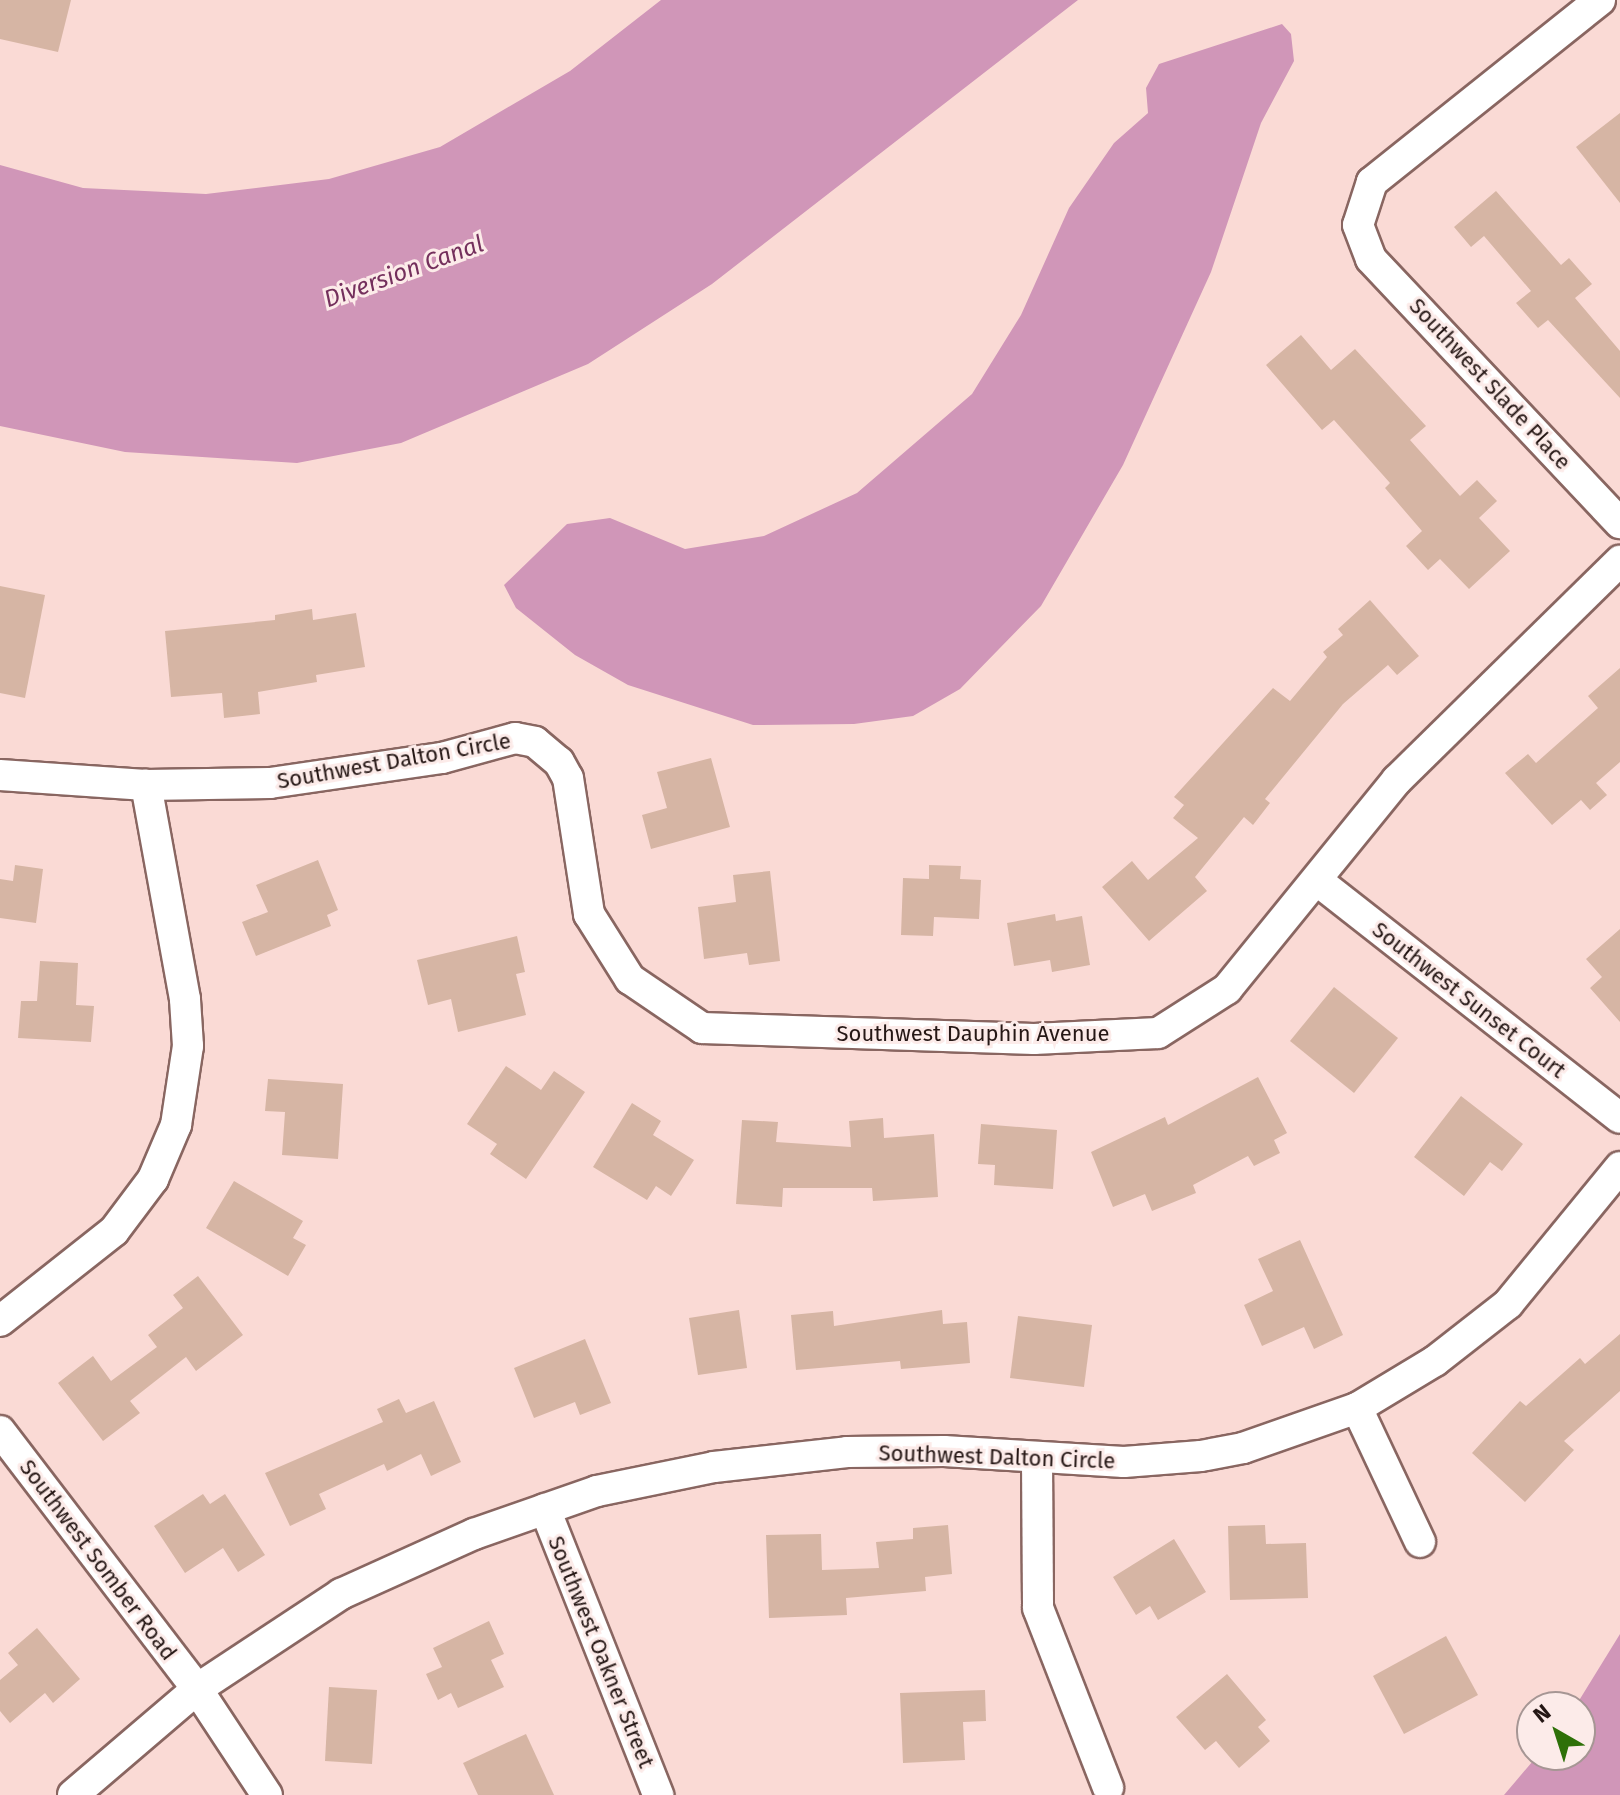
<!DOCTYPE html>
<style>
body{margin:0}
#map{position:relative;width:1620px;height:1795px;overflow:hidden;background:#fadad5;font-family:"Fira Sans",sans-serif}
div>[style]{position:absolute}
.water>*{inset:0;background:#d096b8}
.building>*{inset:0;background:#d6b5a4}
.roads{filter:drop-shadow(2px 0 #896661) drop-shadow(-2px 0 #896661) drop-shadow(0 2px #896661) drop-shadow(0 -2px #896661)}
.minor>*{height:30px;margin:-15px;padding:0 15px;transform-origin:15px;border-radius:15px;background:#fff}
span{translate:-50% -50%;white-space:nowrap;text-align:center;line-height:1.15;-webkit-text-stroke:6px #fcebe9;paint-order:stroke}
.street-label{font-size:22px;color:#251715}
.water-label{font-size:24px;color:#742f5c;font-style:italic}
.north{position:absolute;left:1516px;top:1691px;width:80px;height:80px;box-sizing:border-box;background:#fcebe9;border:2px solid #a69694;border-radius:50%;rotate:321deg;font-size:22px;font-weight:700;line-height:32px;text-align:center;color:#251715}
.north::after{content:'';display:block;margin:auto;width:28px;height:36px;background:#2e7008;clip-path:polygon(50% 0,100% 100%,50% 72%,0 100%)}
</style>
<div id="map">
<div class="water">
<div style="clip-path:polygon(661px 0,1078px 0,712px 284px,588px 364px,401px 443px,297px 463px,125px 452px,0 426px,0 165px,83px 188px,206px 194px,329px 179px,440px 147px,570px 71px)"></div>
<div style="clip-path:polygon(1282px 24px,1291px 34px,1294px 61px,1261px 123px,1211px 272px,1123px 465px,1041px 606px,960px 689px,913px 716px,854px 724px,753px 725px,628px 685px,575px 655px,516px 608px,504px 585px,567px 524px,610px 518px,685px 549px,764px 536px,857px 493px,972px 394px,1021px 315px,1069px 208px,1114px 143px,1148px 113px,1146px 88px,1159px 64px)"></div>
<div style="clip-path:polygon(1620px 1634px,1620px 1795px,1504px 1795px,1538px 1755px,1580px 1755px,1580px 1707px,1575px 1707px)"></div>
</div>
<div class="building">
<div style="clip-path:polygon(0 0,71px 0,58px 52px,0 39px)"></div>
<div style="clip-path:polygon(1620px 113px,1620px 203px,1576px 147px)"></div>
<div style="clip-path:polygon(1496px 191px,1561px 265px,1569px 258px,1592px 284px,1575px 298px,1620px 351px,1620px 398px,1548px 320px,1538px 328px,1516px 303px,1531px 291px,1484px 236px,1471px 247px,1454px 227px)"></div>
<div style="clip-path:polygon(1301px 335px,1331px 370px,1355px 349px,1426px 426px,1410px 440px,1460px 496px,1477px 480px,1497px 501px,1479px 518px,1510px 551px,1469px 589px,1440px 559px,1428px 570px,1406px 546px,1422px 531px,1385px 488px,1390px 483px,1334px 420px,1322px 430px,1266px 365px)"></div>
<div style="clip-path:polygon(0 586px,45px 595px,25px 698px,0 693px)"></div>
<div style="clip-path:polygon(1370px 600px,1419px 656px,1397px 675px,1388px 665px,1343px 704px,1265px 799px,1270px 803px,1253px 825px,1244px 817px,1195px 877px,1207px 891px,1149px 941px,1102px 887px,1132px 861px,1148px 880px,1198px 838px,1173px 818px,1184px 805px,1174px 797px,1273px 688px,1290px 701px,1327px 657px,1323px 652px,1343px 635px,1338px 629px)"></div>
<div style="clip-path:polygon(312px 609px,313px 620px,356px 613px,365px 667px,316px 675px,317px 682px,258px 692px,260px 714px,224px 718px,222px 693px,171px 697px,165px 631px,275px 620px,275px 615px)"></div>
<div style="clip-path:polygon(1620px 668px,1620px 762px,1596px 783px,1607px 795px,1590px 810px,1581px 800px,1552px 825px,1505px 773px,1528px 754px,1536px 763px,1598px 708px,1588px 696px)"></div>
<div style="clip-path:polygon(711px 758px,730px 827px,651px 849px,642px 815px,667px 808px,657px 772px)"></div>
<div style="clip-path:polygon(318px 860px,338px 910px,327px 915px,331px 926px,256px 956px,242px 922px,268px 912px,256px 885px)"></div>
<div style="clip-path:polygon(15px 865px,43px 869px,36px 923px,0 918px,0 879px,13px 881px)"></div>
<div style="clip-path:polygon(929px 865px,961px 866px,960px 879px,981px 880px,979px 919px,934px 917px,933px 936px,901px 935px,903px 878px,929px 879px)"></div>
<div style="clip-path:polygon(770px 871px,780px 961px,749px 965px,747px 953px,704px 959px,698px 907px,736px 902px,733px 875px)"></div>
<div style="clip-path:polygon(1055px 914px,1056px 921px,1082px 916px,1090px 965px,1052px 972px,1050px 960px,1014px 966px,1007px 923px)"></div>
<div style="clip-path:polygon(1620px 929px,1620px 1022px,1590px 988px,1602px 977px,1586px 959px)"></div>
<div style="clip-path:polygon(517px 936px,525px 972px,516px 974px,526px 1015px,458px 1032px,451px 999px,428px 1005px,417px 960px)"></div>
<div style="clip-path:polygon(40px 961px,78px 963px,76px 1005px,94px 1006px,91px 1042px,18px 1038px,21px 1001px,37px 1001px)"></div>
<div style="clip-path:polygon(1334px 987px,1398px 1038px,1354px 1093px,1290px 1041px)"></div>
<div style="clip-path:polygon(506px 1066px,541px 1090px,554px 1071px,585px 1092px,526px 1179px,490px 1154px,497px 1144px,467px 1124px)"></div>
<div style="clip-path:polygon(1258px 1077px,1287px 1133px,1274px 1140px,1280px 1153px,1254px 1166px,1248px 1156px,1193px 1185px,1196px 1193px,1152px 1211px,1145px 1194px,1113px 1207px,1091px 1152px,1165px 1117px,1168px 1125px)"></div>
<div style="clip-path:polygon(268px 1079px,343px 1084px,338px 1159px,282px 1155px,285px 1112px,265px 1111px)"></div>
<div style="clip-path:polygon(1461px 1096px,1523px 1144px,1502px 1171px,1490px 1162px,1464px 1196px,1414px 1157px)"></div>
<div style="clip-path:polygon(632px 1103px,661px 1121px,653px 1135px,694px 1160px,671px 1196px,656px 1186px,647px 1200px,593px 1167px)"></div>
<div style="clip-path:polygon(883px 1118px,884px 1138px,934px 1134px,938px 1197px,873px 1201px,872px 1188px,783px 1188px,782px 1207px,736px 1204px,742px 1120px,778px 1122px,776px 1142px,851px 1147px,849px 1121px)"></div>
<div style="clip-path:polygon(981px 1124px,1057px 1130px,1053px 1189px,994px 1185px,995px 1165px,978px 1164px)"></div>
<div style="clip-path:polygon(234px 1181px,303px 1221px,293px 1238px,306px 1245px,288px 1276px,206px 1228px)"></div>
<div style="clip-path:polygon(1300px 1240px,1343px 1335px,1314px 1349px,1304px 1327px,1262px 1346px,1244px 1305px,1273px 1291px,1258px 1259px)"></div>
<div style="clip-path:polygon(198px 1276px,243px 1335px,196px 1371px,186px 1357px,130px 1401px,140px 1413px,103px 1441px,58px 1383px,93px 1356px,111px 1381px,157px 1347px,148px 1335px,183px 1308px,173px 1295px)"></div>
<div style="clip-path:polygon(739px 1310px,747px 1368px,698px 1375px,689px 1318px)"></div>
<div style="clip-path:polygon(942px 1310px,943px 1324px,967px 1322px,970px 1363px,901px 1369px,900px 1361px,796px 1370px,791px 1315px,833px 1311px,834px 1326px)"></div>
<div style="clip-path:polygon(1018px 1316px,1092px 1325px,1084px 1387px,1010px 1378px)"></div>
<div style="clip-path:polygon(1620px 1334px,1620px 1391px,1564px 1441px,1574px 1450px,1525px 1502px,1472px 1453px,1520px 1401px,1526px 1406px,1580px 1358px,1585px 1364px)"></div>
<div style="clip-path:polygon(585px 1339px,611px 1403px,580px 1415px,575px 1402px,534px 1418px,514px 1368px)"></div>
<div style="clip-path:polygon(399px 1399px,406px 1413px,434px 1401px,461px 1462px,431px 1476px,421px 1454px,387px 1471px,384px 1464px,319px 1494px,326px 1509px,290px 1526px,265px 1473px,383px 1422px,377px 1409px)"></div>
<div style="clip-path:polygon(203px 1494px,210px 1504px,225px 1494px,265px 1555px,238px 1572px,223px 1548px,185px 1573px,154px 1526px)"></div>
<div style="clip-path:polygon(948px 1525px,952px 1574px,925px 1577px,926px 1591px,846px 1598px,847px 1615px,769px 1618px,766px 1535px,821px 1534px,822px 1570px,879px 1568px,876px 1542px,913px 1539px,913px 1528px)"></div>
<div style="clip-path:polygon(1265px 1525px,1266px 1544px,1306px 1543px,1308px 1598px,1230px 1600px,1228px 1526px)"></div>
<div style="clip-path:polygon(1174px 1539px,1206px 1592px,1158px 1620px,1150px 1606px,1136px 1615px,1113px 1577px)"></div>
<div style="clip-path:polygon(489px 1621px,504px 1654px,491px 1660px,504px 1687px,458px 1708px,451px 1693px,438px 1700px,426px 1674px,442px 1667px,433px 1648px)"></div>
<div style="clip-path:polygon(37px 1628px,80px 1679px,53px 1703px,45px 1693px,10px 1723px,0 1711px,0 1680px,18px 1665px,8px 1653px)"></div>
<div style="clip-path:polygon(1446px 1636px,1478px 1695px,1404px 1734px,1373px 1676px)"></div>
<div style="clip-path:polygon(1227px 1674px,1266px 1720px,1258px 1727px,1270px 1741px,1239px 1768px,1216px 1741px,1205px 1750px,1176px 1717px)"></div>
<div style="clip-path:polygon(329px 1687px,377px 1690px,372px 1764px,325px 1761px)"></div>
<div style="clip-path:polygon(985px 1690px,986px 1721px,963px 1722px,965px 1760px,903px 1763px,900px 1693px)"></div>
<div style="clip-path:polygon(526px 1734px,554px 1795px,478px 1795px,463px 1763px)"></div>
</div>
<div class="roads">
<div class="minor">
<div style="left:1600px;top:0;width:292px;rotate:141.4deg"></div>
<div style="left:1372px;top:182px;width:45px;rotate:108deg"></div>
<div style="left:1358px;top:225px;width:36px;rotate:69deg"></div>
<div style="left:1371px;top:259px;width:363px;rotate:46.7deg"></div>
<div style="left:0;top:775px;width:146px;rotate:3.9deg"></div>
<div style="left:146px;top:785px;width:124px;rotate:-0.9deg"></div>
<div style="left:270px;top:783px;width:174px;rotate:-8.3deg"></div>
<div style="left:442px;top:758px;width:76px;rotate:-15.3deg"></div>
<div style="left:515px;top:738px;width:20px;rotate:11deg"></div>
<div style="left:535px;top:742px;width:31px;rotate:40deg"></div>
<div style="left:559px;top:762px;width:18px;rotate:61deg"></div>
<div style="left:568px;top:778px;width:138px;rotate:81.2deg"></div>
<div style="left:589px;top:914px;width:77px;rotate:57.8deg"></div>
<div style="left:630px;top:979px;width:87px;rotate:34.2deg"></div>
<div style="left:702px;top:1028px;width:332px;rotate:1.9deg"></div>
<div style="left:1034px;top:1039px;width:124px;rotate:-2.8deg"></div>
<div style="left:1158px;top:1033px;width:82px;rotate:-32.5deg"></div>
<div style="left:1227px;top:989px;width:269px;rotate:-50.9deg"></div>
<div style="left:1397px;top:780px;width:313px;rotate:-44.5deg"></div>
<div style="left:1319px;top:882px;width:382px;rotate:38.1deg"></div>
<div style="left:0;top:1321px;width:145px;rotate:-38.3deg"></div>
<div style="left:114px;top:1231px;width:65px;rotate:-53.1deg"></div>
<div style="left:153px;top:1179px;width:59px;rotate:-66.9deg"></div>
<div style="left:176px;top:1125px;width:80px;rotate:-81.4deg"></div>
<div style="left:188px;top:1046px;width:47px;rotate:-93.7deg"></div>
<div style="left:185px;top:999px;width:218px;rotate:-100.3deg"></div>
<div style="left:1357px;top:1408px;width:148px;rotate:64.8deg"></div>
<div style="left:0;top:1431px;width:325px;rotate:52.6deg"></div>
<div style="left:197px;top:1689px;width:127px;rotate:56.6deg"></div>
<div style="left:1037px;top:1460px;width:148px;rotate:89.6deg"></div>
<div style="left:1038px;top:1608px;width:193px;rotate:68.7deg"></div>
<div style="left:545px;top:1509px;width:308px;rotate:68.4deg"></div>
<div style="left:73px;top:1795px;width:163px;rotate:-40.5deg"></div>
<div style="left:197px;top:1689px;width:173px;rotate:-33.4deg"></div>
<div style="left:341px;top:1594px;width:146px;rotate:-24.3deg"></div>
<div style="left:474px;top:1534px;width:130px;rotate:-19.3deg"></div>
<div style="left:597px;top:1491px;width:119px;rotate:-11.6deg"></div>
<div style="left:714px;top:1467px;width:134px;rotate:-6.4deg"></div>
<div style="left:847px;top:1452px;width:97px;rotate:-0.6deg"></div>
<div style="left:944px;top:1451px;width:180px;rotate:3.5deg"></div>
<div style="left:1124px;top:1462px;width:77px;rotate:-4.5deg"></div>
<div style="left:1201px;top:1456px;width:43px;rotate:-10.8deg"></div>
<div style="left:1243px;top:1448px;width:121px;rotate:-19.3deg"></div>
<div style="left:1357px;top:1408px;width:91px;rotate:-31.1deg"></div>
<div style="left:1435px;top:1361px;width:93px;rotate:-38deg"></div>
<div style="left:1508px;top:1304px;width:177px;rotate:-50.7deg"></div>
</div>
</div>
<div class="street-label">
<span style="left:1490px;top:384px;rotate:47deg">Southwest Slade Place</span>
<span style="left:394px;top:761px;rotate:-10deg">Southwest Dalton Circle</span>
<span style="left:1469px;top:1000px;rotate:38deg">Southwest Sunset Court</span>
<span style="left:973px;top:1034px">Southwest Dauphin Avenue</span>
<span style="left:997px;top:1457px;rotate:2deg">Southwest Dalton Circle</span>
<span style="left:98px;top:1560px;rotate:53deg">Southwest Somber Road</span>
<span style="left:601px;top:1652px;rotate:68deg">Southwest Oakner Street</span>
</div>
<div class="water-label">
<span style="left:404px;top:272px;rotate:-20deg">Diversion Canal</span>
</div>
<div class="north">N</div>
</div>
